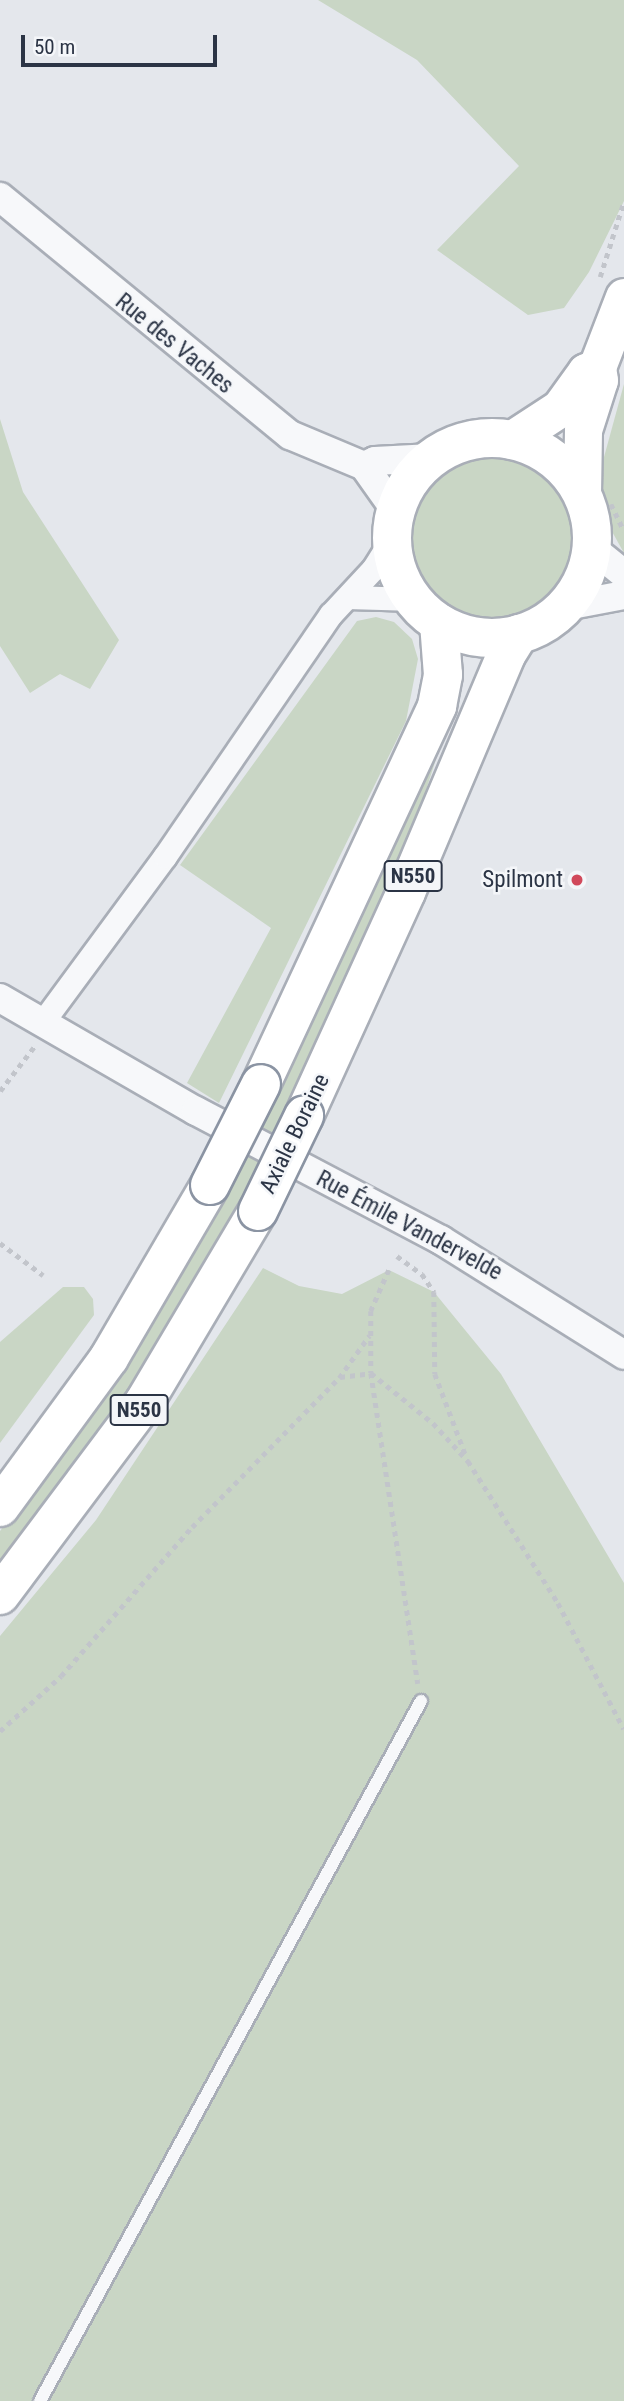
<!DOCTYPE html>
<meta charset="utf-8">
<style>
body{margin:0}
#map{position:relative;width:624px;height:2401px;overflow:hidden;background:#e4e7ec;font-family:"Roboto Condensed",sans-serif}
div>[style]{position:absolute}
.green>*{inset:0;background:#c9d6c5}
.round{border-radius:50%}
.path>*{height:4.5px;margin-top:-2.25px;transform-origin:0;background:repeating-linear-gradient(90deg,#c2c5cb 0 5px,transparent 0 10px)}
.roads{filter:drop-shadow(2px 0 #a9aeb7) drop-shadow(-2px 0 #a9aeb7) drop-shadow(0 2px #a9aeb7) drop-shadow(0 -2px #a9aeb7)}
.service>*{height:12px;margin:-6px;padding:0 6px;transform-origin:6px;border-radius:6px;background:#f7f8fa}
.minor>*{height:23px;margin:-11.5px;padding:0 11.5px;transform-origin:11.5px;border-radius:11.5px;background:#f7f8fa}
.tertiary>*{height:28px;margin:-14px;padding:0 14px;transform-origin:14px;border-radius:14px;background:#f7f8fa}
.primary>*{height:37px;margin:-18.5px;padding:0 18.5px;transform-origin:18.5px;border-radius:18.5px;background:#fff}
.trunk>*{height:38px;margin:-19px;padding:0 19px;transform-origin:19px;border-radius:19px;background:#fff}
.trunk>.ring{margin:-19px;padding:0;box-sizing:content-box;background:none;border:38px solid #fff;border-radius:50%}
.bridges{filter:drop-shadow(2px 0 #8b94a3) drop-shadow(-2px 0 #8b94a3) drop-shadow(0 2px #8b94a3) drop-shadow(0 -2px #8b94a3)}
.trunk-bridge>*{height:38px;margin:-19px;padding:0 19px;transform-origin:19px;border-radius:19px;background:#fff}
.dots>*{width:19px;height:19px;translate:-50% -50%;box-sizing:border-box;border:4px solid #f4f6f9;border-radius:50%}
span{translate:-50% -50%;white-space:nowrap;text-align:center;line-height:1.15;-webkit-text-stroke:5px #f4f6f9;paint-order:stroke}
.shield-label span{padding:2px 5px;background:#f4f6f9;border:2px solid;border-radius:5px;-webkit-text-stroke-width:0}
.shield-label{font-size:21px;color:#2b3445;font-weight:700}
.street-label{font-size:23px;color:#2b3445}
.poi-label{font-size:23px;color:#2b3445}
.right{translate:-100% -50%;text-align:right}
.scale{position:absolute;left:21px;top:35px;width:196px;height:32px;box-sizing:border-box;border:4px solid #2b3445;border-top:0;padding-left:9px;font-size:21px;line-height:24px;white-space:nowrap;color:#2b3445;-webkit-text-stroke:5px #f4f6f9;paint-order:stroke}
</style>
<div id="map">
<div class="green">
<div style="clip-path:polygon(318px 0,624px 0,624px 201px,589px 272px,564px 308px,528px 315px,437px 250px,519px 166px,417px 60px)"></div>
<div style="clip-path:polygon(624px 384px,624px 553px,610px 528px,598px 479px)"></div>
<div style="clip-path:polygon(0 419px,23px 492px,119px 640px,90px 689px,60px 674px,30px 693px,0 646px)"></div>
<div class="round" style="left:409px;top:455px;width:166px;height:166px"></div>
<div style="clip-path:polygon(376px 617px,394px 622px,412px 639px,418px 659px,406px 721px,219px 1103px,187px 1083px,271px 928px,180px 865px,357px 621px)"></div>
<div style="clip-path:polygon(445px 731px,419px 812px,258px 1179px,153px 1364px,0 1572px,0 1531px,64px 1449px)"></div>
<div style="clip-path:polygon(263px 1268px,299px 1286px,342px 1294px,389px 1270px,434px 1292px,501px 1374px,624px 1583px,624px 2401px,0 2401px,0 1636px,96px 1520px)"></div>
<div style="clip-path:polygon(63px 1287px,84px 1287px,93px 1299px,94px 1315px,0 1443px,0 1342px)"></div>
</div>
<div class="path">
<div style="left:600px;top:277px;width:80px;rotate:-72.5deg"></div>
<div style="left:611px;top:504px;width:30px;rotate:64deg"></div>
<div style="left:0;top:1091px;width:56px;rotate:-52.3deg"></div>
<div style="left:0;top:1243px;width:54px;rotate:36.7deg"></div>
<div style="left:397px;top:1256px;width:31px;rotate:36deg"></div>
<div style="left:422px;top:1274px;width:22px;rotate:56deg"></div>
<div style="left:434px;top:1292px;width:82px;rotate:89.3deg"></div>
<div style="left:435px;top:1374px;width:88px;rotate:69.3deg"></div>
<div style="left:389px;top:1270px;width:45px;rotate:113.7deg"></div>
<div style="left:371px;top:1311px;width:62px;rotate:90deg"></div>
<div style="left:371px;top:1373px;width:80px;rotate:38.9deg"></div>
<div style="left:433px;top:1423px;width:52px;rotate:47.4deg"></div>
<div style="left:468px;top:1461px;width:168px;rotate:57.6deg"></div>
<div style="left:558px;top:1603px;width:142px;rotate:62.4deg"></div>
<div style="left:340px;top:1377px;width:31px;rotate:-7deg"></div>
<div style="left:371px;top:1373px;width:314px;rotate:81.4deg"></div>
<div style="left:0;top:1731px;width:82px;rotate:-42deg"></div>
<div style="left:61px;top:1676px;width:198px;rotate:-48.7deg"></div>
<div style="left:192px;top:1527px;width:209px;rotate:-45.4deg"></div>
<div style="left:339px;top:1378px;width:52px;rotate:-54.5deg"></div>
</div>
<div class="roads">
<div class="service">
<div style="left:40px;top:2401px;width:797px;rotate:-61.44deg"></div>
</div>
<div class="minor">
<div style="left:350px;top:597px;width:62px;rotate:1.8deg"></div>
<div style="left:44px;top:1020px;width:204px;rotate:-53.6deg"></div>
<div style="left:165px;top:856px;width:293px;rotate:-55.6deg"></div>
<div style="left:331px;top:614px;width:62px;rotate:-47deg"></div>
<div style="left:373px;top:569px;width:36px;rotate:-58deg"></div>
</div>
<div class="tertiary">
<div style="left:0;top:197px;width:375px;rotate:39.4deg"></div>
<div style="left:290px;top:435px;width:80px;rotate:22.7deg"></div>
<div style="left:364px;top:466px;width:12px;rotate:-24deg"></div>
<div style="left:375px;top:461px;width:57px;rotate:-3deg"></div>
<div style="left:364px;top:466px;width:55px;rotate:54.6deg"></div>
<div style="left:592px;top:548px;width:41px;rotate:39.1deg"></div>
<div style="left:566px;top:606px;width:59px;rotate:-10.7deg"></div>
<div style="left:0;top:998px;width:226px;rotate:30deg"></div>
<div style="left:196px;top:1111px;width:277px;rotate:27.8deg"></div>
<div style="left:441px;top:1240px;width:216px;rotate:32.1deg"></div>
</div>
<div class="primary">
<div style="left:511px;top:440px;width:59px;rotate:-33.1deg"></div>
<div style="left:560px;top:408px;width:44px;rotate:-54.2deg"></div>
<div style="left:586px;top:372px;width:11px;rotate:-22deg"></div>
<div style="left:582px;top:494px;width:64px;rotate:-89.1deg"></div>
<div style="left:583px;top:430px;width:52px;rotate:-72.3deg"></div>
<div style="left:599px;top:380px;width:13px;rotate:-99deg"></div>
<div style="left:597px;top:367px;width:75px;rotate:-68.9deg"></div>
</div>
<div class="trunk">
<div class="ring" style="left:392px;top:438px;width:162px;height:162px"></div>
<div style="left:261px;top:1084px;width:417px;rotate:-65deg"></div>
<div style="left:437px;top:706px;width:32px;rotate:-79deg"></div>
<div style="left:443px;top:675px;width:52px;rotate:-94.4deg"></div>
<div style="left:304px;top:1116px;width:246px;rotate:-65.5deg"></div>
<div style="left:406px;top:892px;width:257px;rotate:-67.1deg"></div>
<div style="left:506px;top:655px;width:25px;rotate:-58deg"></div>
<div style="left:0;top:1507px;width:185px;rotate:-53.8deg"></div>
<div style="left:109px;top:1358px;width:200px;rotate:-59.7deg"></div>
<div style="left:0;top:1595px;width:242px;rotate:-53.2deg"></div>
<div style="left:145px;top:1401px;width:221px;rotate:-59.3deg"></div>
</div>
</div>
<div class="bridges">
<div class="trunk-bridge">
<div style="left:210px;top:1185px;width:113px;rotate:-63.2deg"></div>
<div style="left:258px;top:1211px;width:106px;rotate:-64.2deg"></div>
</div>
</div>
<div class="dots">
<div style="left:577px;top:880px;background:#d1495b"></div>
</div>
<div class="shield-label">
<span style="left:413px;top:876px">N550</span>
<span style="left:139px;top:1410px">N550</span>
</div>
<div class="street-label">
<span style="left:174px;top:344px;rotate:39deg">Rue des Vaches</span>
<span style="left:295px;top:1134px;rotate:-64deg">Axiale Boraine</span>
<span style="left:409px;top:1226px;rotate:28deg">Rue Émile Vandervelde</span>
</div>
<div class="poi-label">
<span class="right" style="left:563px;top:880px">Spilmont</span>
</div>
<div class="scale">50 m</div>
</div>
